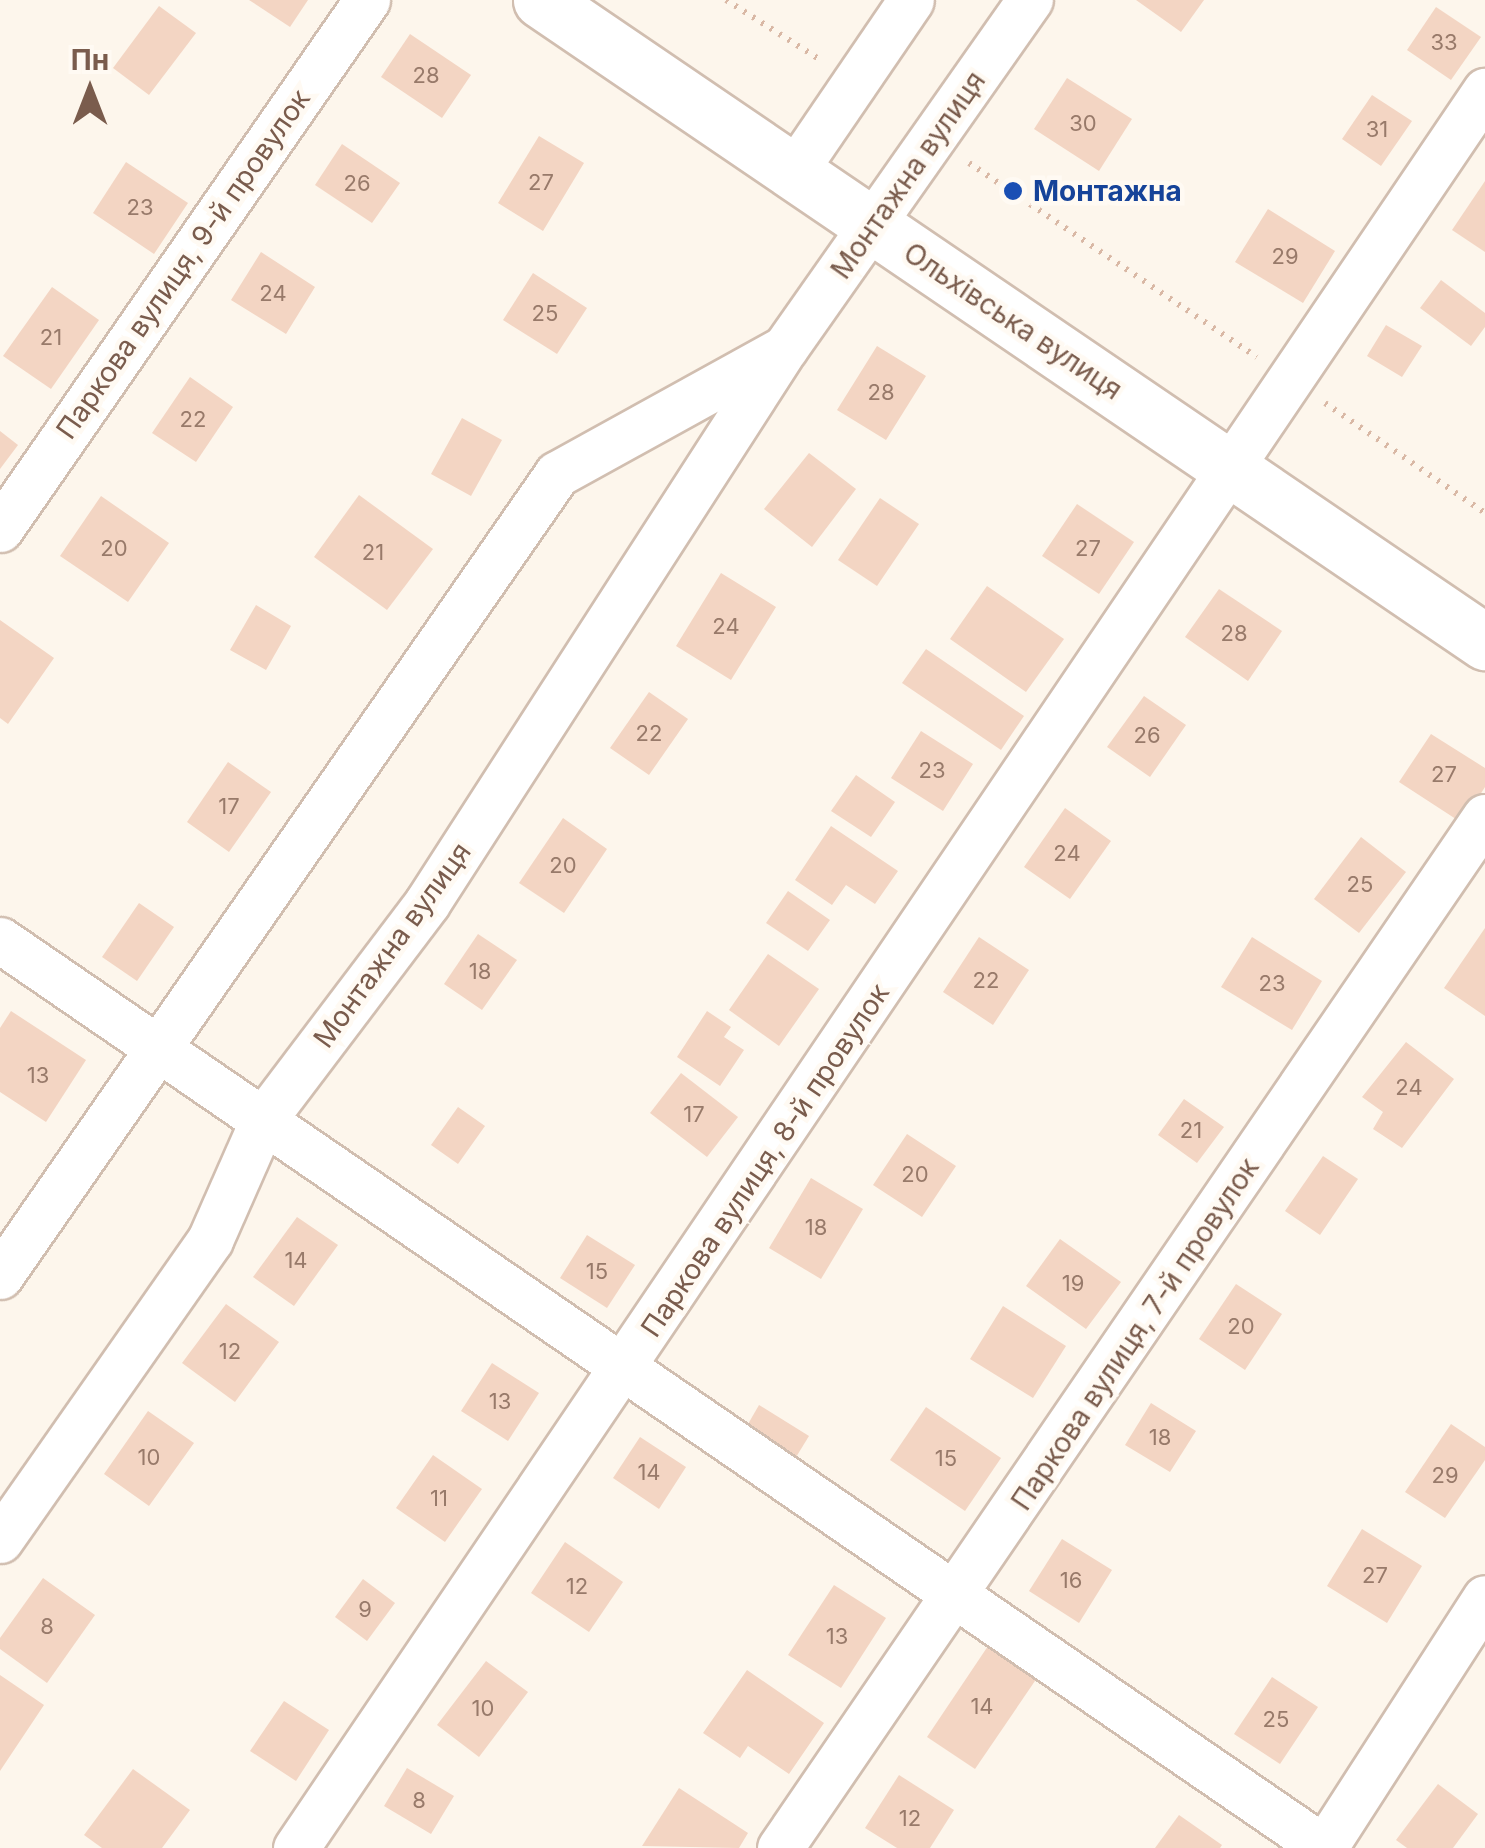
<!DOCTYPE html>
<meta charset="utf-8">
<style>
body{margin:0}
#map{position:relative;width:1485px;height:1848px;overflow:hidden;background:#fdf6ec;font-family:Inter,sans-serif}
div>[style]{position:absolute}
.building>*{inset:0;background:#f3d5c3}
.path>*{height:6px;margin-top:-3px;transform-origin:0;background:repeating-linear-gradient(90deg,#d9b8a5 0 2.5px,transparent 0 10.5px)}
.roads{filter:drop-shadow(2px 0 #d1beb0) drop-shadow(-2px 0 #d1beb0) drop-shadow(0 2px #d1beb0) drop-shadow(0 -2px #d1beb0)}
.street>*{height:45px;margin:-22.5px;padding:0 22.5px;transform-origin:22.5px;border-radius:22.5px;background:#fff}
.secondary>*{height:55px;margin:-27.5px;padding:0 27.5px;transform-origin:27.5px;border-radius:27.5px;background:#fff}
.dots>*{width:28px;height:28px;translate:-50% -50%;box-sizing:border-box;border:5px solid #fffaf3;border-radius:50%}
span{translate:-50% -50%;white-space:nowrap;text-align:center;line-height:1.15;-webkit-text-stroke:9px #fffaf3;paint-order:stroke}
.number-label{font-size:22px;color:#987a6a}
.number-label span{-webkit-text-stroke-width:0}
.street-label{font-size:28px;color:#7a5c4d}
.transit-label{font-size:28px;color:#164399;font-weight:700}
.left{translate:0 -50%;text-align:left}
.north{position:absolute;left:40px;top:40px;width:100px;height:100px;-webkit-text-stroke:8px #fffaf3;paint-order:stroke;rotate:0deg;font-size:28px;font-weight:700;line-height:40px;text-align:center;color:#7a5c4d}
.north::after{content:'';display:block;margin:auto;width:35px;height:45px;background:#7a5c4d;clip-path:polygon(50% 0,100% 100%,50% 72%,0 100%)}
</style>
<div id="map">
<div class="building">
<div style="clip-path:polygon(249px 0,308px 0,290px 27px)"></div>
<div style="clip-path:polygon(1136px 0,1204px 0,1181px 32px)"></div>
<div style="clip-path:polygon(159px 6px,196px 33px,149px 95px,113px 68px)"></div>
<div style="clip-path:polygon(1436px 7px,1481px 37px,1451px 80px,1407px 50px)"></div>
<div style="clip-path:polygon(410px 34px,471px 75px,442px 118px,381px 77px)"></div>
<div style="clip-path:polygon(1067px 78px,1132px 119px,1099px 171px,1034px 129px)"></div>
<div style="clip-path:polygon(1372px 95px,1412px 121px,1381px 166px,1342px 139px)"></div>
<div style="clip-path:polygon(539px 136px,584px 163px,543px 231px,498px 203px)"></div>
<div style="clip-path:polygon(342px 144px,400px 183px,372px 223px,315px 185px)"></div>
<div style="clip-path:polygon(126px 162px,188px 203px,154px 254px,93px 213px)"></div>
<div style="clip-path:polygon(1485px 181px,1485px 252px,1452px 230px)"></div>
<div style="clip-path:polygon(1268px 209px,1335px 251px,1303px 303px,1235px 262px)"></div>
<div style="clip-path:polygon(261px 252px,315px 287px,286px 334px,231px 300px)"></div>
<div style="clip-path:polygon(533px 273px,587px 308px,557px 354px,503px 320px)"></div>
<div style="clip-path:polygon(1441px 280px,1485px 313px,1485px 327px,1471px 346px,1420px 308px)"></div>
<div style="clip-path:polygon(52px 287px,99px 320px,51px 389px,3px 356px)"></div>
<div style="clip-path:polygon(1386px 325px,1422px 346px,1402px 377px,1367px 356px)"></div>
<div style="clip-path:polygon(877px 346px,926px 376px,886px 440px,837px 410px)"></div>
<div style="clip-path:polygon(190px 377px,233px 407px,196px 462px,152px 433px)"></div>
<div style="clip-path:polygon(462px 418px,502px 440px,471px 496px,431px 474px)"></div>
<div style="clip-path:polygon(0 431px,18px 445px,0 469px)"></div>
<div style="clip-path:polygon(809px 453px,856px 489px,812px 547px,764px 509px)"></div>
<div style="clip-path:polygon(359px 495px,433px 549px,387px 610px,314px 557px)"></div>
<div style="clip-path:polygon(101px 496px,169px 543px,128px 602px,60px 556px)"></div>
<div style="clip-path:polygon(880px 498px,919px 524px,877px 586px,838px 560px)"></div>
<div style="clip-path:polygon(1077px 504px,1134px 542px,1099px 594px,1042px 556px)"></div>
<div style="clip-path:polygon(721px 573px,776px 607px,731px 680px,676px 646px)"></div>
<div style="clip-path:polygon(987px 586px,1064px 639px,1026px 692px,950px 639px)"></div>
<div style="clip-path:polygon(1219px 589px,1282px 631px,1248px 681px,1185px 637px)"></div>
<div style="clip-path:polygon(256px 605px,291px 626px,266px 670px,230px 650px)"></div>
<div style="clip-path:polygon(0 620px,54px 658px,8px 724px,0 718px)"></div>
<div style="clip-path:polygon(926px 649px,1024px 716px,1001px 750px,902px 683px)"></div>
<div style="clip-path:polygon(649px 692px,688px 719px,649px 775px,610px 748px)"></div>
<div style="clip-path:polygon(1144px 696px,1186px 725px,1150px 777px,1107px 747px)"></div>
<div style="clip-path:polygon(921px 731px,973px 764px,943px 811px,891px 778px)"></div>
<div style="clip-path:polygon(1431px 734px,1485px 768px,1485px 787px,1462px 823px,1399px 782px)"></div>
<div style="clip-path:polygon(228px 762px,271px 792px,229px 852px,187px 822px)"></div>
<div style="clip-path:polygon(856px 775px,895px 802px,871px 837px,831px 811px)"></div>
<div style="clip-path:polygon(1065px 808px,1111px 841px,1070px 899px,1024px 867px)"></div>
<div style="clip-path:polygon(563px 818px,607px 849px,564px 913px,519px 883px)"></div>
<div style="clip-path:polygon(831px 826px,898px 871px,875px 904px,846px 885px,832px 905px,795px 880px)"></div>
<div style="clip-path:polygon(1361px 837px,1406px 872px,1359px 933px,1314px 899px)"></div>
<div style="clip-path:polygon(788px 891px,830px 920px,808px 951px,766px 923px)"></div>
<div style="clip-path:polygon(139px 903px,174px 927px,137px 981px,102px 957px)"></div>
<div style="clip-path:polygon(1485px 928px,1485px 1016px,1444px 988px)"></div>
<div style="clip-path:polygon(478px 934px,517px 960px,482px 1010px,444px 984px)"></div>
<div style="clip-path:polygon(979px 937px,1029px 970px,993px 1025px,943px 992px)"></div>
<div style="clip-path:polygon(1252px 937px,1322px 981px,1292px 1030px,1221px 987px)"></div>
<div style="clip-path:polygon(768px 954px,819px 989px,779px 1046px,729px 1010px)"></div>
<div style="clip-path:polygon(11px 1011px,86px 1060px,46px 1122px,0 1092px,0 1028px)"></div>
<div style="clip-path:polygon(707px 1011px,731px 1027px,724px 1037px,744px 1050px,720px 1086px,677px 1057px)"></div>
<div style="clip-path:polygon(1406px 1042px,1454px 1079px,1402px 1148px,1373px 1129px,1383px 1112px,1362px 1097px)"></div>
<div style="clip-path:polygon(681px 1073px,738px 1117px,707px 1157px,650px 1113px)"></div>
<div style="clip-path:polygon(1184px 1099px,1224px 1127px,1197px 1163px,1158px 1135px)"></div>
<div style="clip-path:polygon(458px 1107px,485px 1126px,458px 1164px,431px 1145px)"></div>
<div style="clip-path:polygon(907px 1134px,956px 1166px,922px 1217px,873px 1185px)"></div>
<div style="clip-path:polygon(1323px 1156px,1358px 1179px,1320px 1235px,1285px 1211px)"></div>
<div style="clip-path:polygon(811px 1178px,863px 1209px,821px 1279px,769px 1248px)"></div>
<div style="clip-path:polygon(297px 1217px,338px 1245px,294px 1306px,253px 1277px)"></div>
<div style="clip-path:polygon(587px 1235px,635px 1265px,607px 1308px,560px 1278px)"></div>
<div style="clip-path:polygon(1060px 1239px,1121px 1282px,1086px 1329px,1026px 1286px)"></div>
<div style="clip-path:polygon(1236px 1284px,1282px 1314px,1245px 1370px,1199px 1339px)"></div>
<div style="clip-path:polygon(226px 1304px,279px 1342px,235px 1402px,182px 1363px)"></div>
<div style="clip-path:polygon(1003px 1306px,1066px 1346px,1033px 1398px,970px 1359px)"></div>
<div style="clip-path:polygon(492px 1363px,539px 1393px,508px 1441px,461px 1411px)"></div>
<div style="clip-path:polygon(1151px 1403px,1196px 1431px,1170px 1472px,1125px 1445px)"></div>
<div style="clip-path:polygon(759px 1405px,809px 1436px,793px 1462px,744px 1431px)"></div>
<div style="clip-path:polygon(926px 1407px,1001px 1458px,965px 1511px,890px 1460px)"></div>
<div style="clip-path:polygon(148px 1411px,194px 1443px,149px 1506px,104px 1474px)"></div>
<div style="clip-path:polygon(1451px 1424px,1485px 1447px,1485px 1460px,1445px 1518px,1405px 1492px)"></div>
<div style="clip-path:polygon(640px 1437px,686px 1467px,659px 1509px,613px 1478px)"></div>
<div style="clip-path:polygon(433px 1455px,482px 1489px,445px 1542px,396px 1508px)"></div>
<div style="clip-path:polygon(1362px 1529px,1422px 1566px,1387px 1623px,1327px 1586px)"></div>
<div style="clip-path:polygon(1062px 1539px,1112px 1570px,1079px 1623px,1029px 1591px)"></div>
<div style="clip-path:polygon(565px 1542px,623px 1582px,589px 1632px,531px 1593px)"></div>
<div style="clip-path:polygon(43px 1578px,95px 1615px,47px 1683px,0 1649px,0 1638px)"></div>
<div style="clip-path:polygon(363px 1579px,395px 1603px,367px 1641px,335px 1617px)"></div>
<div style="clip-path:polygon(834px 1585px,886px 1618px,841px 1688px,788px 1655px)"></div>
<div style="clip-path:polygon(988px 1646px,1037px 1678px,975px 1769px,927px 1737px)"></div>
<div style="clip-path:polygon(486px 1661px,528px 1692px,479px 1757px,437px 1725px)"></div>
<div style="clip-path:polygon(747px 1670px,824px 1723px,789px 1774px,748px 1746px,740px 1758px,703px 1733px)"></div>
<div style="clip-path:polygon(0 1675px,44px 1705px,0 1771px)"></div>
<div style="clip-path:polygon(1272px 1677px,1318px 1707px,1280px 1764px,1234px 1734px)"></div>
<div style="clip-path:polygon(284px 1701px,329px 1730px,296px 1781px,250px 1751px)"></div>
<div style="clip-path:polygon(407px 1768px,454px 1796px,431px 1834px,384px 1806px)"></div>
<div style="clip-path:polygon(133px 1769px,190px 1810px,162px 1848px,102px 1848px,84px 1835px)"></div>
<div style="clip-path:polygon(899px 1775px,954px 1810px,930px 1848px,897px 1848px,865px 1828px)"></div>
<div style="clip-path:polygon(1438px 1784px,1478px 1814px,1453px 1848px,1407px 1848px,1396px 1840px)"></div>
<div style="clip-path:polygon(679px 1788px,748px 1833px,739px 1848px,642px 1846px)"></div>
<div style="clip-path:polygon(1179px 1815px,1222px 1845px,1220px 1848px,1155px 1848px)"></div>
</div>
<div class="path">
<div style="left:726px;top:0;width:110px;rotate:32.4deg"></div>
<div style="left:969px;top:163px;width:347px;rotate:34deg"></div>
<div style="left:1325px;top:403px;width:194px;rotate:34.5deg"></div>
</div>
<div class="roads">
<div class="street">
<div style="left:793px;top:173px;width:209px;rotate:-55.7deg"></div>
<div style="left:0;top:529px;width:644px;rotate:-55.25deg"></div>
<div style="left:0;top:940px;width:1605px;rotate:34.44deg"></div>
<div style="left:0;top:1276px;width:976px;rotate:-55.22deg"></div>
<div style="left:557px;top:474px;width:260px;rotate:-28.9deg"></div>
<div style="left:785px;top:348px;width:426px;rotate:-54.9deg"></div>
<div style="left:0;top:1540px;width:366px;rotate:-55deg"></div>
<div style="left:210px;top:1240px;width:131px;rotate:-66.2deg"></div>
<div style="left:263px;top:1120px;width:272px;rotate:-52.9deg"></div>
<div style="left:427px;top:903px;width:653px;rotate:-57.19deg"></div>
<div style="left:296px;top:1848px;width:2122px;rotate:-55.91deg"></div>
<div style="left:780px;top:1848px;width:1249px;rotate:-55.64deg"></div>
<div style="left:1324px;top:1848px;width:297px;rotate:-57.2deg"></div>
</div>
<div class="secondary">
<div style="left:541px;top:0;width:1142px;rotate:34.22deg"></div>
</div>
</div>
<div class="dots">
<div style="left:1013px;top:191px;background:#1a4fb4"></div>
</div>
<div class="number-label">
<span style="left:1444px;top:43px">33</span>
<span style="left:426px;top:76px">28</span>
<span style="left:1083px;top:124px">30</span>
<span style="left:1377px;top:130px">31</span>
<span style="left:541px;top:183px">27</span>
<span style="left:357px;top:184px">26</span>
<span style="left:140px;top:208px">23</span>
<span style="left:1285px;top:257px">29</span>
<span style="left:273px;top:294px">24</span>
<span style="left:545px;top:314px">25</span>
<span style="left:51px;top:338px">21</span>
<span style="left:881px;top:393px">28</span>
<span style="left:193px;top:420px">22</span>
<span style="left:114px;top:549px">20</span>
<span style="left:1088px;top:549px">27</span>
<span style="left:373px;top:553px">21</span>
<span style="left:726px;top:627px">24</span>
<span style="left:1234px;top:634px">28</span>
<span style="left:649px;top:734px">22</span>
<span style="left:1147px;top:736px">26</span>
<span style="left:932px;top:771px">23</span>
<span style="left:1444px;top:775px">27</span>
<span style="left:229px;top:807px">17</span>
<span style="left:1067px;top:854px">24</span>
<span style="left:563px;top:866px">20</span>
<span style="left:1360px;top:885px">25</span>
<span style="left:480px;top:972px">18</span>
<span style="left:986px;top:981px">22</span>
<span style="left:1272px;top:984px">23</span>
<span style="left:38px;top:1076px">13</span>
<span style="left:1409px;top:1088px">24</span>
<span style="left:694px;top:1115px">17</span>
<span style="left:1191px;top:1131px">21</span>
<span style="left:915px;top:1175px">20</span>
<span style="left:816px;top:1228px">18</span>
<span style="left:296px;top:1261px">14</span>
<span style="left:597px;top:1272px">15</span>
<span style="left:1073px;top:1284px">19</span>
<span style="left:1241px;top:1327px">20</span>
<span style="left:230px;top:1352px">12</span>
<span style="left:500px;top:1402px">13</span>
<span style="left:1160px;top:1438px">18</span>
<span style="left:149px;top:1458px">10</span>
<span style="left:946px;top:1459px">15</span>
<span style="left:649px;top:1473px">14</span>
<span style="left:1445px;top:1476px">29</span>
<span style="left:439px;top:1499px">11</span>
<span style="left:1375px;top:1576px">27</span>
<span style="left:1071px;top:1581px">16</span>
<span style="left:577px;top:1587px">12</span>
<span style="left:365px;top:1610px">9</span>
<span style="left:47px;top:1627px">8</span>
<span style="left:837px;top:1637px">13</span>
<span style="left:982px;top:1707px">14</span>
<span style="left:483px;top:1709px">10</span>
<span style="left:1276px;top:1720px">25</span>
<span style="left:419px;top:1801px">8</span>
<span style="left:910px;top:1819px">12</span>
</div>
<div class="street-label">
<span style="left:908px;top:175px;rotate:-55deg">Монтажна вулиця</span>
<span style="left:183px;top:264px;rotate:-55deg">Паркова вулиця, 9-й провулок</span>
<span style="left:1013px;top:321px;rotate:34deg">Ольхівська вулиця</span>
<span style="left:392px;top:945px;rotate:-54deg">Монтажна вулиця</span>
<span style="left:765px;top:1160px;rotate:-56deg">Паркова вулиця, 8-й провулок</span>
<span style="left:1135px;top:1334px;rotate:-56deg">Паркова вулиця, 7-й провулок</span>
</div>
<div class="transit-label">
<span class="left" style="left:1033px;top:191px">Монтажна</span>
</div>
<div class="north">Пн</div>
</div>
